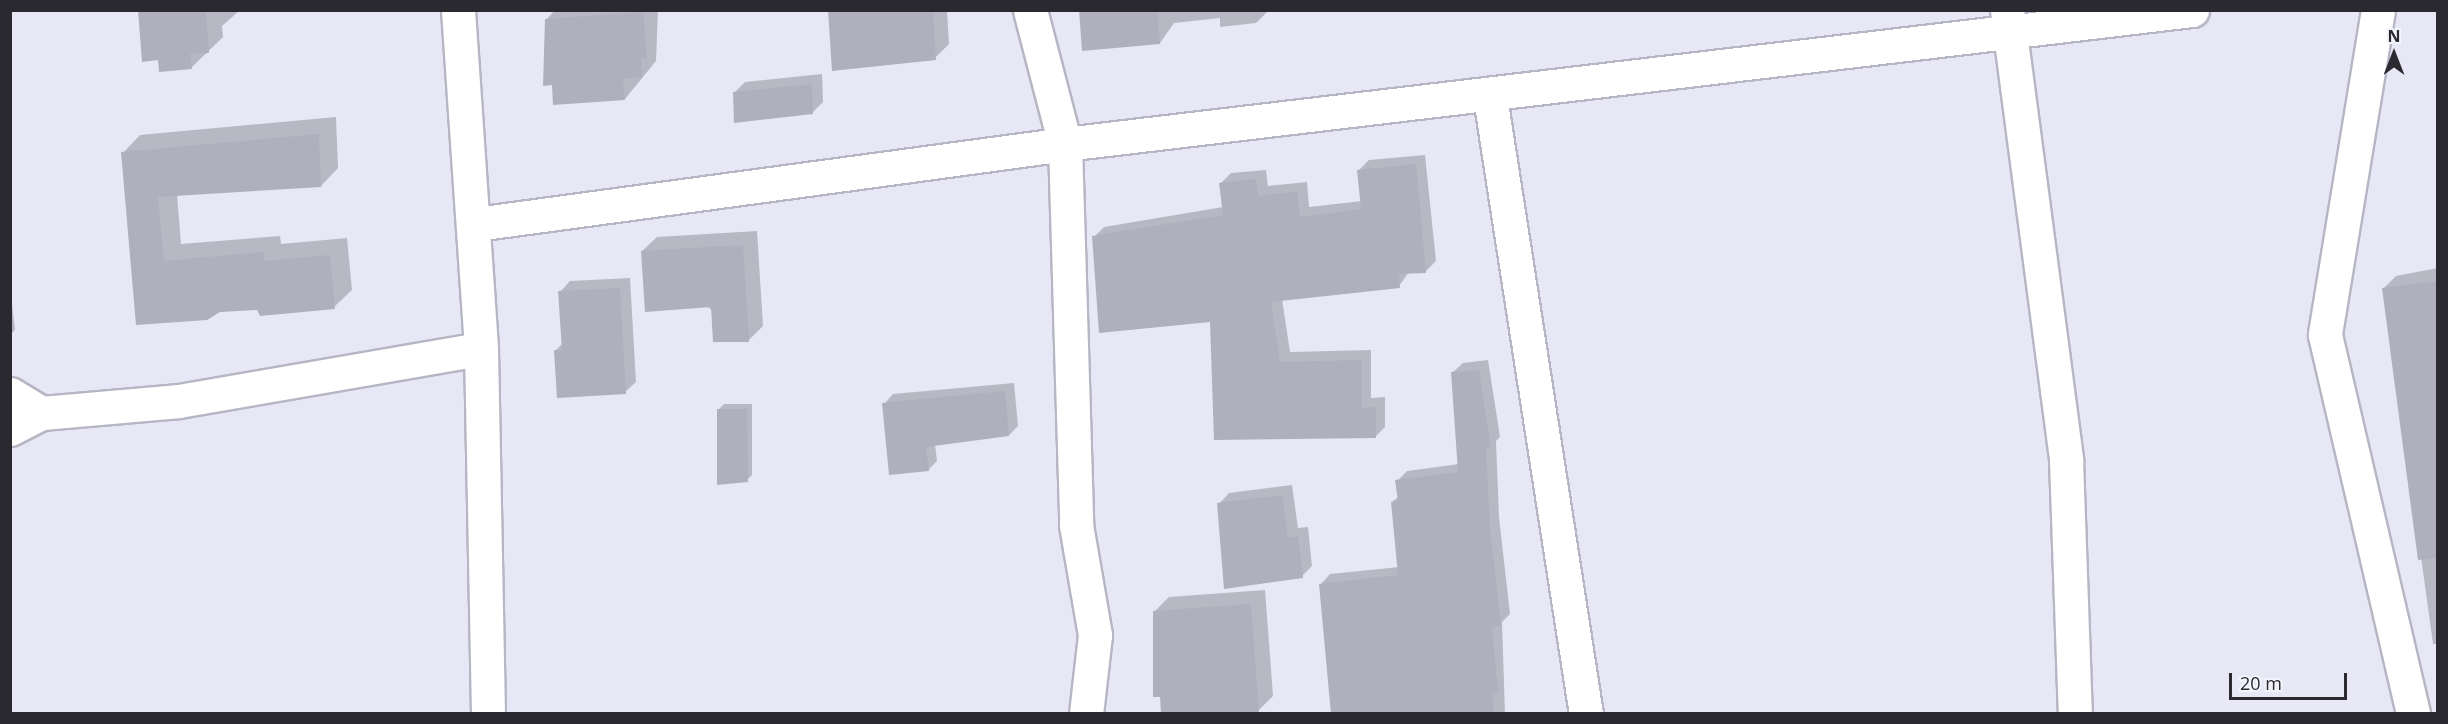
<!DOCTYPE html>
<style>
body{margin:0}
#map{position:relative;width:2448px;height:724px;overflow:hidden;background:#e7e7f6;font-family:"Open Sans",sans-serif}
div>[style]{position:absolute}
.shadow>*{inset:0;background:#0003}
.building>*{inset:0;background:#afafbe}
.roads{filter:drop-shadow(2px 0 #b6b6c4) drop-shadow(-2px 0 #b6b6c4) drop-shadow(0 2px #b6b6c4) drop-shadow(0 -2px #b6b6c4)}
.street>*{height:33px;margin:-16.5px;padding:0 16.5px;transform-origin:16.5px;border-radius:16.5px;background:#fff}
span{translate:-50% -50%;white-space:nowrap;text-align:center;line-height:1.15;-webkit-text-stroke:4.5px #f5f5fe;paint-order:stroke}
.frame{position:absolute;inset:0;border:12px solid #29292f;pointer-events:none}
.north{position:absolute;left:2364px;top:24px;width:60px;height:60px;-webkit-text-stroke:4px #f5f5fe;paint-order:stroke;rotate:0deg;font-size:16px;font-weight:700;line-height:24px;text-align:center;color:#29292f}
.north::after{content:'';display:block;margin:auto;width:21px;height:27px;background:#29292f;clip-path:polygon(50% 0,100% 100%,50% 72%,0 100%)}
.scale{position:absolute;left:2229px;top:673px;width:118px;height:27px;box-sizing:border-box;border:3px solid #29292f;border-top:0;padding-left:8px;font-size:18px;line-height:21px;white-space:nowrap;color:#29292f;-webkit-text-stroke:4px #f5f5fe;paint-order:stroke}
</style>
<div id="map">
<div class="shadow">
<div style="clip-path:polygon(140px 10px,239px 10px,239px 11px,222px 26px,223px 37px,191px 68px,160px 59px)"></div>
<div style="clip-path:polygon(555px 10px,658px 10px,656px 61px,625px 99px,546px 20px)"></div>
<div style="clip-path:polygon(829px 10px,947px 10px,949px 44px,935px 58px)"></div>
<div style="clip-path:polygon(1081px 10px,1269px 10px,1256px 23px,1220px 27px,1220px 18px,1174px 23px,1160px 43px)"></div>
<div style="clip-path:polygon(822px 74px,823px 102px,812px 113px,735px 92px,745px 82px)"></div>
<div style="clip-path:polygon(336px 117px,338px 168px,321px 186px,177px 194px,181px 244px,280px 236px,281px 244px,347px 238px,352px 290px,334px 307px,220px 310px,137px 324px,123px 153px,140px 135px)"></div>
<div style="clip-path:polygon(1425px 155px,1436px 261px,1426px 271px,1409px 272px,1399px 286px,1282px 299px,1290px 352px,1371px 350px,1371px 398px,1385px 397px,1385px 427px,1375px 437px,1094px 237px,1104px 227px,1223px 207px,1221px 183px,1231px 173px,1266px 170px,1268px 186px,1307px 182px,1309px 207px,1362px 201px,1359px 170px,1369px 160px)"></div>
<div style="clip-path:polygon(757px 231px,763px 326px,748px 341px,642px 251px,657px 237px)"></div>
<div style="clip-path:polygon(2438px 268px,2438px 644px,2433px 644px,2384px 288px,2396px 276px)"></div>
<div style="clip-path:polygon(630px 278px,636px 382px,625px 392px,555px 351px,563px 343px,560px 292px,570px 281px)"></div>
<div style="clip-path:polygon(10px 287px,15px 330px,10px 335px)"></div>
<div style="clip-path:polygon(1488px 360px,1500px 437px,1496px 441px,1499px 517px,1510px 614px,1502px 622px,1505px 714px,1423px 714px,1320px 585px,1330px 574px,1399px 567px,1392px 502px,1399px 496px,1397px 481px,1407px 471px,1459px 464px,1452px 373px,1463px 363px)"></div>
<div style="clip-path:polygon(1014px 383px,1018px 426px,1009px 435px,935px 444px,937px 461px,928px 470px,884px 404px,893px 394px)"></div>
<div style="clip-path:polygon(724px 404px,752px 404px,752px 475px,747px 480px,719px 409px)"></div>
<div style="clip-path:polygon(1292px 485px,1298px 528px,1308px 527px,1312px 566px,1302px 576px,1219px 504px,1229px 493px)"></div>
<div style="clip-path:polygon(1265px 590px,1273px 696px,1258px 711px,1163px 714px,1155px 611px,1169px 597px)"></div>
</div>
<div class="building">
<div style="clip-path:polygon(138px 10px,206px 10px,209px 53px,190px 54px,192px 69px,159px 72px,158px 60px,142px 62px)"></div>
<div style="clip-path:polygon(828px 10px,933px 10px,936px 60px,832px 71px)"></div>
<div style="clip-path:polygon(1079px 10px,1157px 10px,1160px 44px,1082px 51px)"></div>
<div style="clip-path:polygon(643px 12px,647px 58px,641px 58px,642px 77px,623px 79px,625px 100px,553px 105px,552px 85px,543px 86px,545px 19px)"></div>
<div style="clip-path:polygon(812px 84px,813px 114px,734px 123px,733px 92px)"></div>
<div style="clip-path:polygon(319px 134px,321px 187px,158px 197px,164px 261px,263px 252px,264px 261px,330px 255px,335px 309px,260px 316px,257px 310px,220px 312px,207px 320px,136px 325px,121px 152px)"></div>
<div style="clip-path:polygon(1416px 164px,1426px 273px,1399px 274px,1400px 288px,1271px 302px,1280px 362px,1362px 360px,1362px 408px,1376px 407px,1376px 438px,1214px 440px,1210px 322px,1099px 333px,1092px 236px,1223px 215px,1219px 183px,1256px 179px,1258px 196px,1297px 191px,1300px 217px,1361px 209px,1357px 170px)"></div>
<div style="clip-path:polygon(743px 245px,749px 342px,713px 342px,711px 307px,645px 312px,641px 251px)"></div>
<div style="clip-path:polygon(2438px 281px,2438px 558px,2418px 560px,2382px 288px)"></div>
<div style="clip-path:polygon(620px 288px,626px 394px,557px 398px,554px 350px,562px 350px,558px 291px)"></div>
<div style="clip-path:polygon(1479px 370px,1491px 449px,1486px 449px,1490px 528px,1501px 626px,1492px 627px,1498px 693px,1492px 693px,1494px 714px,1331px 714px,1319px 584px,1398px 575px,1391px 502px,1398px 501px,1395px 480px,1458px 472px,1451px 372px)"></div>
<div style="clip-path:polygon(1005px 391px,1009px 436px,926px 447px,929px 471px,889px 475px,882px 403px)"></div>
<div style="clip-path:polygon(717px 409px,747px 409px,748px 482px,717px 485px)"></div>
<div style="clip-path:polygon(1282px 495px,1288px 538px,1298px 536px,1303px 578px,1224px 589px,1217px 503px)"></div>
<div style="clip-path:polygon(1251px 604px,1259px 712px,1161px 714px,1160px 697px,1153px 697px,1153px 611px)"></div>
</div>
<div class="roads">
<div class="street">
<div style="left:458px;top:10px;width:340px;rotate:86.1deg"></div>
<div style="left:481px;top:349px;width:365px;rotate:88.9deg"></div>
<div style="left:1030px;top:10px;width:138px;rotate:75.4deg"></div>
<div style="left:1065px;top:144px;width:381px;rotate:88.3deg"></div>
<div style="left:1076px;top:525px;width:112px;rotate:80.2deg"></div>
<div style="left:1095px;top:635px;width:80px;rotate:96.5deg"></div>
<div style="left:2007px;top:10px;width:454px;rotate:82.5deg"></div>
<div style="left:2066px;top:460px;width:254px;rotate:88deg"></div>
<div style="left:2378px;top:10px;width:329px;rotate:99.3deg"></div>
<div style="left:2325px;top:335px;width:389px;rotate:76.9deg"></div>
<div style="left:1490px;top:97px;width:624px;rotate:81.16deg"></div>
<div style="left:476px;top:224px;width:594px;rotate:-7.73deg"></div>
<div style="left:1065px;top:144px;width:1135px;rotate:-6.78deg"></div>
<div style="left:10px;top:394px;width:37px;rotate:31deg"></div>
<div style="left:10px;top:429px;width:36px;rotate:-27deg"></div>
<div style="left:42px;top:413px;width:138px;rotate:-5deg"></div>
<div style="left:179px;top:401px;width:306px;rotate:-9.8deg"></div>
</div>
</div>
<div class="frame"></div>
<div class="north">N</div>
<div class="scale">20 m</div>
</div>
